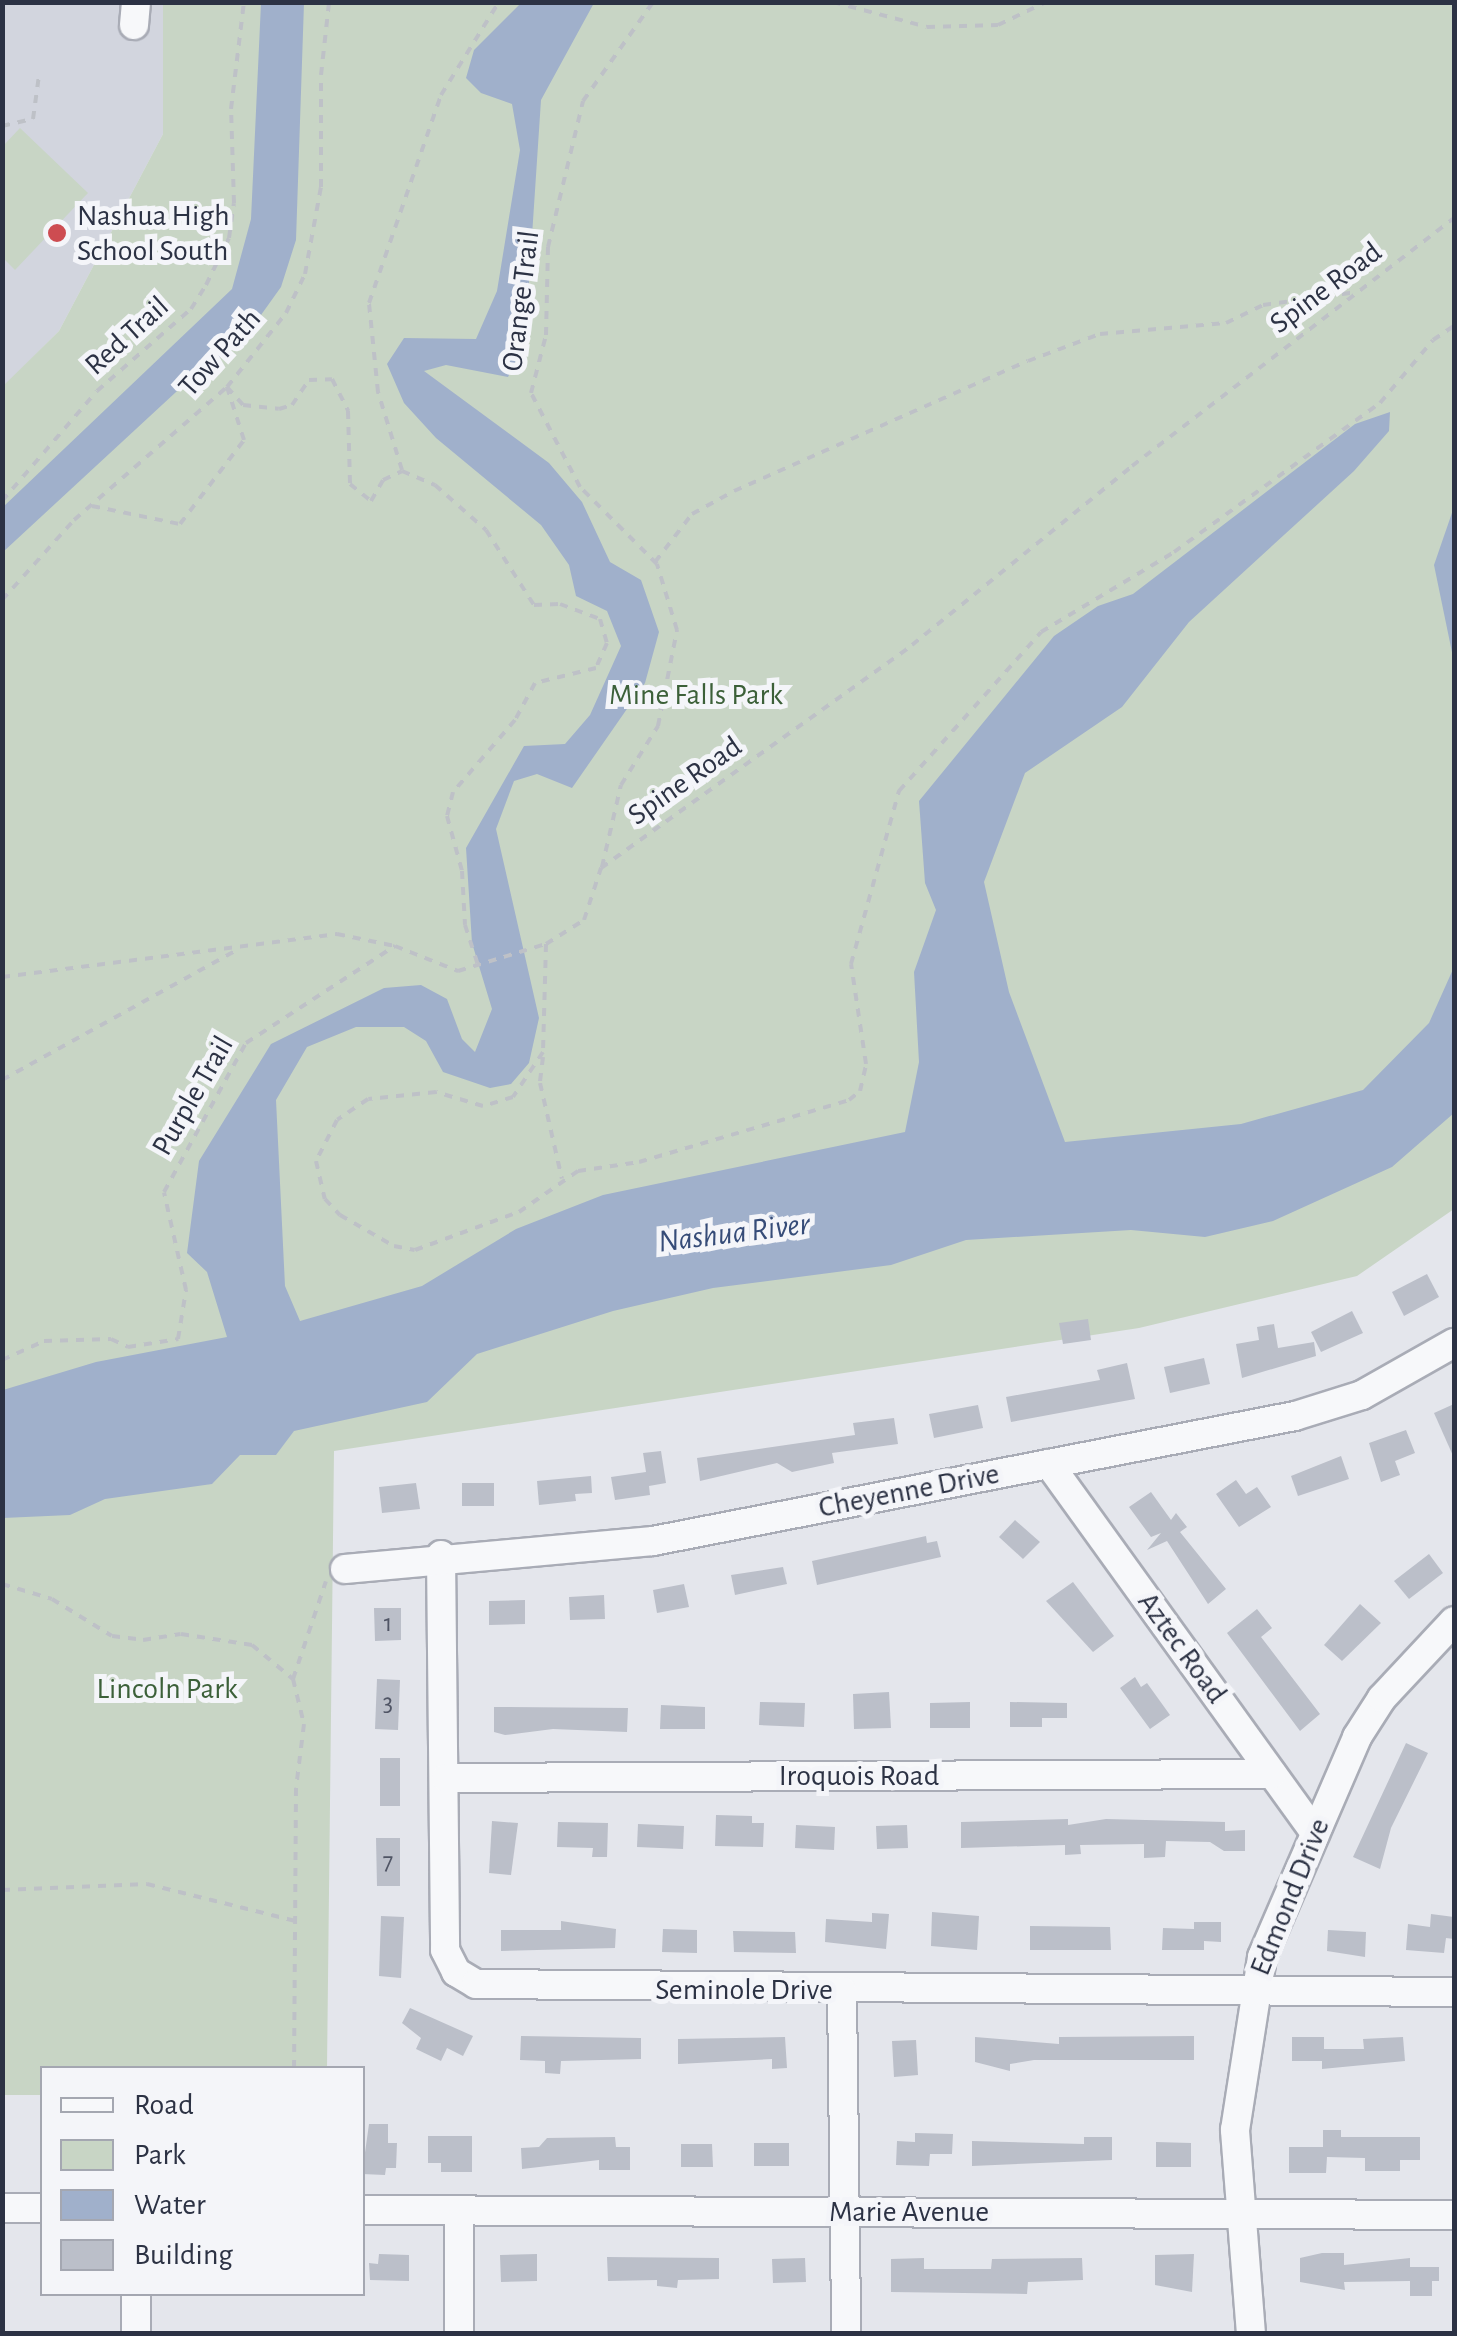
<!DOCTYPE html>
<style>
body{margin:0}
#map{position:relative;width:1457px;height:2336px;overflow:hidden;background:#e4e6ec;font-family:"Alegreya Sans",sans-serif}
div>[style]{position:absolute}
.built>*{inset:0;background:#d2d5de}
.green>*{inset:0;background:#c8d5c5}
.water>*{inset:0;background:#a0b0cb}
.building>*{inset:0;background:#bbbfc9}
.path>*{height:4px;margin-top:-2px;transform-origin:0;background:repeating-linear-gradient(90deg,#bec1c7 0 8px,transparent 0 16px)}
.roads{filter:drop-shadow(2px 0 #a9acb6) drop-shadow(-2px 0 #a9acb6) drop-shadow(0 2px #a9acb6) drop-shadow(0 -2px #a9acb6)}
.minor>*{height:28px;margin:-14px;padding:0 14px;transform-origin:14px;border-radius:14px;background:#f7f8fa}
.dots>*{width:28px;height:28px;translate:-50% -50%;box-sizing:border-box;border:5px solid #f4f5f9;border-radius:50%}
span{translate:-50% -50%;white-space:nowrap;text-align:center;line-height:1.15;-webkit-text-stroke:10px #f4f5f9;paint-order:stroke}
.number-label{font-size:25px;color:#505565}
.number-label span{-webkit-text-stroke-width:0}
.poi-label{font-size:30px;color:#2c3244}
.left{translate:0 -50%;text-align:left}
.street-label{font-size:30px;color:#2c3244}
.park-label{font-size:30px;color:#3c6039}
.water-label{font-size:32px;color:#364c78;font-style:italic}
.frame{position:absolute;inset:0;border:5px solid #2c3244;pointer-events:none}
.legend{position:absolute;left:40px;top:2066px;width:325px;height:230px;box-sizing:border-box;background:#f4f5f9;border:2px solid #a4a7b1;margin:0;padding:12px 18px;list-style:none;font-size:30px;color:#2c3244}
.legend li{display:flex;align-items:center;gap:20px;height:50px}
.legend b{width:50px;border:2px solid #a4a7b1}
</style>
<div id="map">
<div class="built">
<div style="clip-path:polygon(3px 3px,163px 3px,163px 134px,59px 331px,3px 387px)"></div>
</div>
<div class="green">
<div style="clip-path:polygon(163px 3px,1454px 3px,1454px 1209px,1357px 1276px,1139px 1328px,334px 1451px,327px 2068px,42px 2068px,42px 2095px,3px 2095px,2px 387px,59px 331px,163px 134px)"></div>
<div style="clip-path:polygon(20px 128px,88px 193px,15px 270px,3px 258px,2px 147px)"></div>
</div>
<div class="water">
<div style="clip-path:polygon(261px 3px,304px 3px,296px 240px,281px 287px,243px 340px,189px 380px,3px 552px,3px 507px,232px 289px,251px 219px)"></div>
<div style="clip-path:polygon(521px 3px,594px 3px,541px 100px,525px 342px,508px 377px,446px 365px,424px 371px,549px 463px,582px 502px,610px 562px,641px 580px,659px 632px,645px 683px,572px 788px,537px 774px,514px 781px,496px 829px,539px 1018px,529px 1063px,511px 1084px,490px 1088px,443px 1072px,426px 1041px,404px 1027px,356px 1027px,307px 1047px,276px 1100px,285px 1286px,300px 1321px,422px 1286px,516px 1229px,603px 1195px,905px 1132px,919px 1062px,914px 972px,936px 910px,925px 883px,919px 801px,1054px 636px,1098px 606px,1133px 594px,1355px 424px,1390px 412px,1389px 431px,1354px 471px,1189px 622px,1122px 707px,1025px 773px,984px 882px,1009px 992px,1065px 1142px,1241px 1124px,1363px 1090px,1429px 1023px,1454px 967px,1454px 1113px,1392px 1167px,1273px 1221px,1205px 1237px,1131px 1230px,966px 1240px,891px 1265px,713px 1288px,613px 1311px,477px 1354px,427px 1402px,294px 1431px,276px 1455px,240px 1455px,212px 1484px,105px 1499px,70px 1515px,3px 1518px,3px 1390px,96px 1362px,227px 1337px,207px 1272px,187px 1253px,199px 1161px,271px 1044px,384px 988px,421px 985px,447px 999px,462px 1039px,475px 1052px,492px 1009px,472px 943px,466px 848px,524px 746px,565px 744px,590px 715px,621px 646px,607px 611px,576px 596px,569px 565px,541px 525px,436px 438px,404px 403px,387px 364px,404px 338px,476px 339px,497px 291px,520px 150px,512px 104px,481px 93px,466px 78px,474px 50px)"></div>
<div style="clip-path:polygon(1454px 507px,1454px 662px,1434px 565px)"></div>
</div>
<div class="building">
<div style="clip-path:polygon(1427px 1274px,1439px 1297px,1404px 1316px,1392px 1292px)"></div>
<div style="clip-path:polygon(1352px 1311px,1363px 1333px,1321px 1352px,1311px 1332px)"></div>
<div style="clip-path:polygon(1088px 1319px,1091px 1340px,1063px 1344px,1059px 1323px)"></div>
<div style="clip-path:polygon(1274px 1324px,1278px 1348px,1314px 1342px,1316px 1356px,1242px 1378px,1236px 1344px,1259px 1340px,1257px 1327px)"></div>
<div style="clip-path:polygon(1204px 1358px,1210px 1384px,1170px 1393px,1164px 1367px)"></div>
<div style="clip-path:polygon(1127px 1363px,1135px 1399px,1011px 1422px,1006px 1397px,1100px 1380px,1097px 1370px)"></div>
<div style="clip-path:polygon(1454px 1404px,1454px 1458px,1434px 1413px)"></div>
<div style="clip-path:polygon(978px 1405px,983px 1428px,934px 1438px,929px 1414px)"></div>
<div style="clip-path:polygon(894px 1418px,898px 1444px,832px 1453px,834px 1463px,792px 1472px,777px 1463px,700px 1481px,697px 1458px,855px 1435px,853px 1423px)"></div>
<div style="clip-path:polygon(1406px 1430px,1415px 1453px,1395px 1461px,1400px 1475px,1381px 1482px,1369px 1443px)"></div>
<div style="clip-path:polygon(661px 1451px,666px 1483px,649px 1486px,650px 1495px,615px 1500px,611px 1477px,646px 1472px,643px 1453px)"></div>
<div style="clip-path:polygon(1341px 1456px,1349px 1479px,1298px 1496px,1291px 1476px)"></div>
<div style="clip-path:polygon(591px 1476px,592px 1493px,575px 1494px,576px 1501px,539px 1505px,537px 1481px)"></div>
<div style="clip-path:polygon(1236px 1480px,1246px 1494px,1257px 1487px,1271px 1507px,1239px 1527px,1216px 1494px)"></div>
<div style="clip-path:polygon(416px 1483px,420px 1509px,382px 1513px,379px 1487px)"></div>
<div style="clip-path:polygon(462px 1483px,494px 1483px,494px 1506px,462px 1506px)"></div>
<div style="clip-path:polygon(1151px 1492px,1171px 1520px,1176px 1513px,1187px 1527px,1180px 1532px,1226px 1589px,1208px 1604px,1167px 1541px,1147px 1550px,1161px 1533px,1151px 1537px,1129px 1507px)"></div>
<div style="clip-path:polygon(1015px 1520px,1040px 1542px,1023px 1559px,999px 1537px)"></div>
<div style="clip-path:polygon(926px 1536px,927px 1543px,937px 1541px,941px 1557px,817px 1585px,812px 1561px)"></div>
<div style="clip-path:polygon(1429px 1554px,1443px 1573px,1409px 1599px,1394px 1581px)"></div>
<div style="clip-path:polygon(783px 1567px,787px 1584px,735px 1595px,731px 1575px)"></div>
<div style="clip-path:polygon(1073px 1582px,1114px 1636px,1093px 1652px,1046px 1601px)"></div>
<div style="clip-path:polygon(684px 1584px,689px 1607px,657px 1613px,653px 1590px)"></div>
<div style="clip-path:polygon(604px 1595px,605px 1619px,570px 1620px,569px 1597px)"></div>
<div style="clip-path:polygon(525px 1600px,525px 1624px,489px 1625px,489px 1601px)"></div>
<div style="clip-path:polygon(1360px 1604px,1381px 1623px,1342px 1661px,1324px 1645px)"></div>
<div style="clip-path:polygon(374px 1608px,401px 1608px,401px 1640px,375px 1641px)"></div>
<div style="clip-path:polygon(1257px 1609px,1272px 1628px,1261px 1637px,1320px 1714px,1300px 1731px,1227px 1633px)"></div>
<div style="clip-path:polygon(1135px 1677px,1141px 1687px,1147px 1683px,1170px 1715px,1150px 1729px,1120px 1688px)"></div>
<div style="clip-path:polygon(377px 1679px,400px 1680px,398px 1730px,375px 1729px)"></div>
<div style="clip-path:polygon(889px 1692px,891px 1728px,854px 1729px,853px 1694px)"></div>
<div style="clip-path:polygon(760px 1702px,805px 1703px,804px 1727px,759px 1725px)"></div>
<div style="clip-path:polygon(970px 1702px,970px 1728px,930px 1728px,930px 1703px)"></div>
<div style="clip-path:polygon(1010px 1702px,1067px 1703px,1067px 1718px,1042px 1718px,1042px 1727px,1010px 1727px)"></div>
<div style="clip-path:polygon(661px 1705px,705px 1707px,705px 1729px,660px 1729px)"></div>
<div style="clip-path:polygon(494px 1707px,628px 1708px,627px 1732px,553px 1729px,505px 1735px,494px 1732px)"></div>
<div style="clip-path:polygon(1406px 1743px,1428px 1753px,1391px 1828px,1380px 1869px,1353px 1857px)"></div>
<div style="clip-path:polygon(380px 1758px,400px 1758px,400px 1806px,380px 1806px)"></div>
<div style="clip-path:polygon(716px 1815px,752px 1816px,752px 1823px,764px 1823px,763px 1847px,715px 1846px)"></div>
<div style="clip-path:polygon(1068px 1819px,1068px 1825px,1106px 1819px,1225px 1822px,1225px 1831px,1245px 1830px,1245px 1851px,1224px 1851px,1210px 1842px,1166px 1841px,1165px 1857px,1144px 1858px,1144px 1844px,1080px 1845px,1081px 1854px,1065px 1855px,1065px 1845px,961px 1848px,961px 1822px)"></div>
<div style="clip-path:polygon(492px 1821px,518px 1823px,511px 1875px,489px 1873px)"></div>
<div style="clip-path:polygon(558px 1822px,608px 1823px,607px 1857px,592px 1857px,593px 1848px,557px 1847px)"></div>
<div style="clip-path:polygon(638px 1824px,684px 1826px,683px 1849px,637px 1847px)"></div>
<div style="clip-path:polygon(796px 1825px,835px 1827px,834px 1850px,795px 1848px)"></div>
<div style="clip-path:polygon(907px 1825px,908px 1848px,877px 1849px,876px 1826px)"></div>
<div style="clip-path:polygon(376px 1838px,400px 1838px,400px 1886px,377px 1886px)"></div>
<div style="clip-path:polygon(932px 1912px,979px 1916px,977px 1950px,931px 1946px)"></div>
<div style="clip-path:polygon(872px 1913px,889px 1914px,886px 1949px,825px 1942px,826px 1919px,872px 1922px)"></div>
<div style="clip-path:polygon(1431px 1914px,1454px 1917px,1454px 1939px,1446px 1938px,1444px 1953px,1406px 1950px,1408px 1924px,1430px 1927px)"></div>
<div style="clip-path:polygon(381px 1916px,404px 1917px,401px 1978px,379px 1976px)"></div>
<div style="clip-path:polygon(561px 1921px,616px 1929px,615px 1948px,501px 1951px,501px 1930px,561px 1930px)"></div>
<div style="clip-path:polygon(1194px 1922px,1221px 1922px,1221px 1942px,1204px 1941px,1204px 1950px,1162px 1950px,1163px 1928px,1194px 1929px)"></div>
<div style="clip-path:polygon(1030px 1926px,1110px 1927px,1111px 1950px,1030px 1950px)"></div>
<div style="clip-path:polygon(663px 1929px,697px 1930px,697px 1953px,662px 1952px)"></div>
<div style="clip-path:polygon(1328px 1930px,1366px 1932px,1365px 1957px,1327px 1951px)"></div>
<div style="clip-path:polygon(733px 1931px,795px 1932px,796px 1953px,734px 1952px)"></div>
<div style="clip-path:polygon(410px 2008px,473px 2036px,463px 2056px,447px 2048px,441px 2061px,416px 2049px,421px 2038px,402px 2023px)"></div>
<div style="clip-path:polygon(521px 2036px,641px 2038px,641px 2059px,561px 2061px,560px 2074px,545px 2073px,545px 2061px,520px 2060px)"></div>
<div style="clip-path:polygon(1194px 2036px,1194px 2060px,1034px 2060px,1010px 2064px,1010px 2071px,975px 2062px,975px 2037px,1059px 2044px,1059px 2037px)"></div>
<div style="clip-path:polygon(785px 2037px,787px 2068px,772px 2069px,772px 2059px,678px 2064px,678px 2039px)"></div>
<div style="clip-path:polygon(1292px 2037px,1324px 2037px,1324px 2049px,1364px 2049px,1363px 2039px,1403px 2037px,1405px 2061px,1322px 2069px,1322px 2061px,1292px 2061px)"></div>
<div style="clip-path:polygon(916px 2040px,918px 2075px,894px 2077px,892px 2041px)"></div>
<div style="clip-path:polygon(369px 2124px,388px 2124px,388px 2143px,397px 2143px,396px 2168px,386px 2168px,385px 2175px,362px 2174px)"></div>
<div style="clip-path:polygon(1323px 2130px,1341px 2130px,1341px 2137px,1420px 2137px,1420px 2160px,1400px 2160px,1400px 2171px,1365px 2171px,1365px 2158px,1327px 2157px,1326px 2173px,1289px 2173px,1289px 2147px,1323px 2147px)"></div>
<div style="clip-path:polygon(915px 2133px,953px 2134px,952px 2154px,930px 2154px,929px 2166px,896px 2165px,897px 2141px,915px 2142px)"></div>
<div style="clip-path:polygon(428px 2136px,472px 2136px,472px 2172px,441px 2172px,441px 2163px,428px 2163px)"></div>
<div style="clip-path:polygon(615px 2137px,616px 2147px,630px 2147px,630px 2170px,599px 2170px,599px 2160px,522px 2169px,521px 2148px,539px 2147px,547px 2138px)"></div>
<div style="clip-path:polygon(1084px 2137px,1112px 2137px,1112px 2160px,972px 2166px,972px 2141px,1084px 2144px)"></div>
<div style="clip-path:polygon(1156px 2142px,1191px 2143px,1191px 2167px,1156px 2167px)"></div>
<div style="clip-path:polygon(754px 2143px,789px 2143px,789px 2166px,754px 2166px)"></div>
<div style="clip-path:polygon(681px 2144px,712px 2144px,713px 2167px,681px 2167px)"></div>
<div style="clip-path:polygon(1322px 2253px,1344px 2253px,1344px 2265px,1410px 2258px,1410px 2267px,1439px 2267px,1439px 2281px,1432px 2281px,1432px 2296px,1410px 2296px,1410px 2281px,1344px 2282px,1345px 2290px,1300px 2282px,1300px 2258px)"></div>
<div style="clip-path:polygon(379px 2254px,409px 2255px,409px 2281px,370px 2280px,369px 2263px,378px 2264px)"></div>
<div style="clip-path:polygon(537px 2254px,537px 2281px,501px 2282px,500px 2255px)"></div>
<div style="clip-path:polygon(1194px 2254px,1192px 2292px,1155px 2285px,1155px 2255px)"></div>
<div style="clip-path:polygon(607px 2257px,719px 2258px,719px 2279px,678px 2280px,677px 2288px,657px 2286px,657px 2280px,608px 2281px)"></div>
<div style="clip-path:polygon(805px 2258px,806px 2282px,773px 2283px,772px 2259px)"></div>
<div style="clip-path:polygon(924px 2258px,924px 2269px,991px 2269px,992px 2259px,1082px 2258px,1083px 2280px,1028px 2282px,1027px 2294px,891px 2292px,891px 2259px)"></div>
</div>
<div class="path">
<div style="left:833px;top:2px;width:97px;rotate:14.9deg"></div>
<div style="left:927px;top:27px;width:71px;rotate:-1.6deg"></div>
<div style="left:998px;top:25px;width:53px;rotate:-25.6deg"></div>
<div style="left:2px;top:126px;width:32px;rotate:-13deg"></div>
<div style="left:33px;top:119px;width:44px;rotate:-82.2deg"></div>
<div style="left:402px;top:470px;width:82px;rotate:-107.1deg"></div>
<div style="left:378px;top:392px;width:89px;rotate:-95.8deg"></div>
<div style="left:369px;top:303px;width:220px;rotate:-70.9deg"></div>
<div style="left:441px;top:95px;width:110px;rotate:-58.1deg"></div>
<div style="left:2px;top:501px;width:145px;rotate:-49.2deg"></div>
<div style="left:97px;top:391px;width:125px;rotate:-41.1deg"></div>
<div style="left:191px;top:309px;width:28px;rotate:-58deg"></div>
<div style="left:206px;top:285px;width:52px;rotate:-63.9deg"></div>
<div style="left:229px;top:238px;width:35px;rotate:-82deg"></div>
<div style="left:234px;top:203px;width:94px;rotate:-91.8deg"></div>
<div style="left:231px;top:109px;width:108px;rotate:-83.1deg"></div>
<div style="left:92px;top:506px;width:90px;rotate:11.6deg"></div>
<div style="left:180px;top:524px;width:106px;rotate:-52.7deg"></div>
<div style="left:244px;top:440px;width:56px;rotate:-107.8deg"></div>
<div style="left:227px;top:387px;width:24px;rotate:48deg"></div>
<div style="left:243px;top:405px;width:36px;rotate:6deg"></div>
<div style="left:279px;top:409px;width:14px;rotate:-17deg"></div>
<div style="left:292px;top:405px;width:30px;rotate:-56deg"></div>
<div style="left:309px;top:380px;width:23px;rotate:-2deg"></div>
<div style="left:332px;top:379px;width:36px;rotate:63deg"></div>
<div style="left:348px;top:411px;width:73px;rotate:88.4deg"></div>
<div style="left:350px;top:484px;width:27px;rotate:39deg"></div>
<div style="left:371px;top:501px;width:24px;rotate:-60deg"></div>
<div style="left:383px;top:480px;width:21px;rotate:-25deg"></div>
<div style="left:402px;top:471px;width:36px;rotate:23deg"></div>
<div style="left:435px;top:485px;width:68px;rotate:41.4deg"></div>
<div style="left:486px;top:530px;width:89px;rotate:57.4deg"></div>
<div style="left:534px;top:605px;width:26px;rotate:-2deg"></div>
<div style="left:560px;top:604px;width:43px;rotate:20.6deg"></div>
<div style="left:600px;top:619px;width:25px;rotate:74deg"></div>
<div style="left:607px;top:643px;width:27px;rotate:114deg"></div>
<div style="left:596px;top:668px;width:63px;rotate:166.2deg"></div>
<div style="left:535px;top:683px;width:42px;rotate:118.4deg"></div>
<div style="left:515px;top:720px;width:95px;rotate:130.7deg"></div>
<div style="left:453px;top:792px;width:25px;rotate:104deg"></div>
<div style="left:447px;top:816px;width:57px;rotate:74.7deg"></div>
<div style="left:462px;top:871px;width:54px;rotate:86.8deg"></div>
<div style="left:465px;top:925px;width:45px;rotate:72deg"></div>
<div style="left:655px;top:562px;width:61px;rotate:-52.4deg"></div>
<div style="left:692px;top:514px;width:48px;rotate:-28.7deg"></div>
<div style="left:734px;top:491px;width:321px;rotate:-23.9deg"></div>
<div style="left:1028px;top:361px;width:77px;rotate:-20.6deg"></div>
<div style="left:1100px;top:334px;width:126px;rotate:-5deg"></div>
<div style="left:1226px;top:323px;width:41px;rotate:-25.9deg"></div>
<div style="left:1263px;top:305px;width:95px;rotate:-7.9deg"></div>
<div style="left:2px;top:600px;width:108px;rotate:-48deg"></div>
<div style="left:74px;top:520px;width:203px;rotate:-41deg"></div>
<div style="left:227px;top:387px;width:95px;rotate:-51.4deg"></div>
<div style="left:286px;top:313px;width:43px;rotate:-64deg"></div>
<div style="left:305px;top:274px;width:88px;rotate:-79.6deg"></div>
<div style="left:321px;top:187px;width:112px;rotate:-90deg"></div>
<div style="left:321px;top:75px;width:73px;rotate:-83.7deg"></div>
<div style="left:602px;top:867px;width:84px;rotate:-77deg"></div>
<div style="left:621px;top:785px;width:70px;rotate:-57.9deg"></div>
<div style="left:658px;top:726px;width:98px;rotate:-78.8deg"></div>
<div style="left:677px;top:630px;width:69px;rotate:-106.9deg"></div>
<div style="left:657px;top:564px;width:109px;rotate:-135deg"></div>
<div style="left:580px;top:487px;width:106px;rotate:-117.5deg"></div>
<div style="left:531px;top:393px;width:60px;rotate:-75.5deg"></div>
<div style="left:546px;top:335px;width:88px;rotate:-88.7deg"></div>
<div style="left:548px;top:247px;width:150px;rotate:-76.5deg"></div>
<div style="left:583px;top:101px;width:121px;rotate:-54.7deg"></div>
<div style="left:546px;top:944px;width:108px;rotate:91.6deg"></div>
<div style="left:543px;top:1052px;width:54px;rotate:123.7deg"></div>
<div style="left:513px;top:1097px;width:31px;rotate:163deg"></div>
<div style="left:483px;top:1106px;width:49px;rotate:-163.4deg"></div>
<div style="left:436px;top:1092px;width:68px;rotate:174.1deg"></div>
<div style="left:368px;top:1099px;width:37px;rotate:146deg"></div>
<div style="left:337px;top:1120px;width:46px;rotate:117.1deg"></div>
<div style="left:316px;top:1161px;width:39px;rotate:77deg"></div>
<div style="left:325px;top:1199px;width:22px;rotate:47deg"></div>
<div style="left:340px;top:1215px;width:62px;rotate:29.9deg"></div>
<div style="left:394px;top:1246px;width:21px;rotate:11deg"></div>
<div style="left:415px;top:1250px;width:111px;rotate:-20.1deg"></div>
<div style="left:519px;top:1212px;width:72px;rotate:-34.8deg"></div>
<div style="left:578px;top:1171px;width:62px;rotate:-8.4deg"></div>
<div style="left:639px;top:1162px;width:219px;rotate:-16.4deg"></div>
<div style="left:849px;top:1100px;width:14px;rotate:-39deg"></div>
<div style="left:860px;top:1091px;width:28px;rotate:-77deg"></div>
<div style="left:866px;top:1064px;width:101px;rotate:-98.5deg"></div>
<div style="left:851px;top:964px;width:180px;rotate:-74.5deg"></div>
<div style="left:899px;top:791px;width:213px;rotate:-48.2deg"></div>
<div style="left:1041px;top:632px;width:155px;rotate:-31deg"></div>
<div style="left:1174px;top:552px;width:254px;rotate:-35.9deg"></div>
<div style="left:1380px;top:403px;width:82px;rotate:-49.9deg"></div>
<div style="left:1433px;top:340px;width:25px;rotate:-34deg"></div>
<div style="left:2px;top:977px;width:338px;rotate:-7.3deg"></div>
<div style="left:337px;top:934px;width:59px;rotate:11.7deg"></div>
<div style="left:395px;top:946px;width:68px;rotate:21.6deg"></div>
<div style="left:458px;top:971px;width:92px;rotate:-17.1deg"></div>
<div style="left:546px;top:944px;width:45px;rotate:-32.3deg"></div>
<div style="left:584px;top:920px;width:55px;rotate:-71.9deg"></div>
<div style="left:601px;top:868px;width:383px;rotate:-35.6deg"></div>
<div style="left:912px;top:645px;width:284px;rotate:-39.1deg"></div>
<div style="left:1132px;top:466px;width:406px;rotate:-37.6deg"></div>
<div style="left:543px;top:1057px;width:26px;rotate:97deg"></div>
<div style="left:540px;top:1083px;width:98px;rotate:77.1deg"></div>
<div style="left:2px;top:1080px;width:272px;rotate:-29deg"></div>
<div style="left:2px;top:1360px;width:46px;rotate:-24.3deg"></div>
<div style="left:44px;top:1341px;width:67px;rotate:-1.7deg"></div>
<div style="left:111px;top:1339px;width:19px;rotate:25deg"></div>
<div style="left:128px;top:1347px;width:51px;rotate:-9.1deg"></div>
<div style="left:178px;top:1339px;width:50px;rotate:-80.7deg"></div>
<div style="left:186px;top:1290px;width:100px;rotate:-102.7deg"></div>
<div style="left:164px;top:1192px;width:170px;rotate:-61.2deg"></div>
<div style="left:246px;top:1043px;width:178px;rotate:-33.1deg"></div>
<div style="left:2px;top:1584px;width:52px;rotate:16.7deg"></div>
<div style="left:52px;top:1599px;width:70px;rotate:31.7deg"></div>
<div style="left:112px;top:1636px;width:31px;rotate:7deg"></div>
<div style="left:143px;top:1640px;width:38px;rotate:-9deg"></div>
<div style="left:181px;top:1634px;width:72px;rotate:8.8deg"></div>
<div style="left:252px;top:1645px;width:53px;rotate:39.7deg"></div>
<div style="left:293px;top:1679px;width:46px;rotate:76.3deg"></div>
<div style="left:304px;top:1724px;width:64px;rotate:97.1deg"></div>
<div style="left:296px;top:1788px;width:280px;rotate:90.4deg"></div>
<div style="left:293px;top:1679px;width:103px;rotate:-71.4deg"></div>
<div style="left:2px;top:1890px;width:145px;rotate:-2.4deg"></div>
<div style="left:147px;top:1884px;width:153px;rotate:14deg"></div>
</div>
<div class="roads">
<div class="minor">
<div style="left:134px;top:25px;width:23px;rotate:-85deg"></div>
<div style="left:1049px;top:1464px;width:455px;rotate:54.2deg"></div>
<div style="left:441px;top:1555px;width:395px;rotate:89.4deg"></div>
<div style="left:445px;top:1950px;width:25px;rotate:63deg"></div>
<div style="left:456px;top:1972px;width:23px;rotate:31deg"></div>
<div style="left:476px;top:1984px;width:978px;rotate:0.47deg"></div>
<div style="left:345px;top:1569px;width:309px;rotate:-5.2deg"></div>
<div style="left:653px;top:1541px;width:654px;rotate:-11.02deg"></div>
<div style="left:1295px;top:1416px;width:70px;rotate:-17.4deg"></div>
<div style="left:1362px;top:1395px;width:106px;rotate:-29.5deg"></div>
<div style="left:446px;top:1778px;width:826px;rotate:-0.28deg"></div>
<div style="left:842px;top:1991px;width:343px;rotate:89.3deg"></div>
<div style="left:2px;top:2208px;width:40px"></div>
<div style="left:362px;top:2210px;width:1092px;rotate:0.26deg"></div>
<div style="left:136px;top:2334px;width:40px;rotate:-90deg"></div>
<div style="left:459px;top:2334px;width:124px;rotate:-90deg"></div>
<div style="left:1251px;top:2334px;width:205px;rotate:-94.5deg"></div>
<div style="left:1235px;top:2130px;width:175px;rotate:-81.1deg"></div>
<div style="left:1262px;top:1957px;width:240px;rotate:-66.6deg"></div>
<div style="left:1357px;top:1737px;width:46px;rotate:-57.3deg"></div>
<div style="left:1382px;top:1698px;width:105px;rotate:-46.9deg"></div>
</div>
</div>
<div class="dots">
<div style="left:57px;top:233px;background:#cd4c51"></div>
</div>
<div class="number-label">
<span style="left:388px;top:1624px">1</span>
<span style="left:388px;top:1704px">3</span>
<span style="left:388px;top:1862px">7</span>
</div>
<div class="poi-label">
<span class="left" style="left:77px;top:233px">Nashua High<br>School South</span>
</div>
<div class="street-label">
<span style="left:1326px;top:288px;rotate:-37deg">Spine Road</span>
<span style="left:521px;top:301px;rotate:-83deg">Orange Trail</span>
<span style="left:127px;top:336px;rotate:-42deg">Red Trail</span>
<span style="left:220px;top:353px;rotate:-48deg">Tow Path</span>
<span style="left:685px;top:781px;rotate:-35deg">Spine Road</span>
<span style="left:193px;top:1096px;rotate:-60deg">Purple Trail</span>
<span style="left:909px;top:1491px;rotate:-11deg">Cheyenne Drive</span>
<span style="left:1182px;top:1648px;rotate:54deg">Aztec Road</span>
<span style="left:859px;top:1776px">Iroquois Road</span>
<span style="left:1290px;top:1897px;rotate:-68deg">Edmond Drive</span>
<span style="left:744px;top:1990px">Seminole Drive</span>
<span style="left:909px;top:2212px">Marie Avenue</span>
</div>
<div class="park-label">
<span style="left:696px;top:695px">Mine Falls Park</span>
<span style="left:167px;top:1689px">Lincoln Park</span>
</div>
<div class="water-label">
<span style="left:734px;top:1233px;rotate:-7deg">Nashua River</span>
</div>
<div class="frame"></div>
<ul class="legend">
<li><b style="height:12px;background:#f7f8fa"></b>Road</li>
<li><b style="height:28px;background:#c8d5c5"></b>Park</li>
<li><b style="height:28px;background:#a0b0cb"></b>Water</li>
<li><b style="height:28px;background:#bbbfc9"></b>Building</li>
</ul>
</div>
